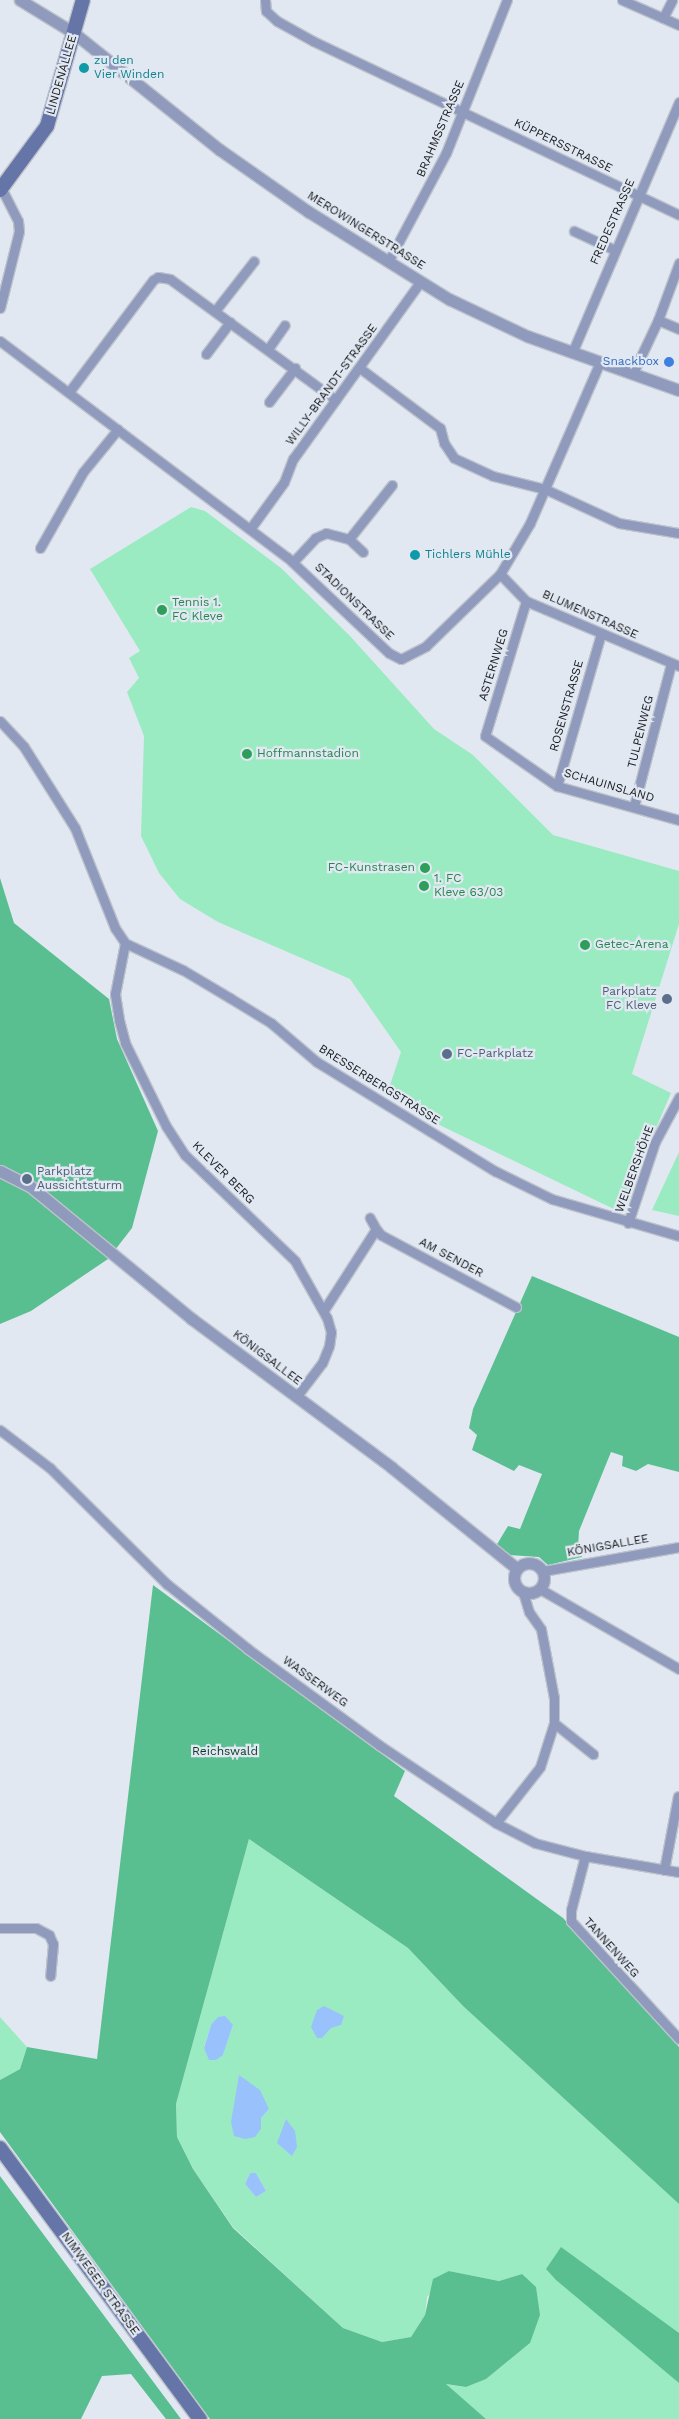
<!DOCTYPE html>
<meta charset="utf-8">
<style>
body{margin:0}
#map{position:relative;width:679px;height:2419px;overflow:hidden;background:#e1e8f2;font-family:"Work Sans",sans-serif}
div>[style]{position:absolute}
.green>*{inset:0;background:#9bebc2}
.forest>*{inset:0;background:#5abf90}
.water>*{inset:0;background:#99c1fc}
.roads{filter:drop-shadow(1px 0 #bdc3cc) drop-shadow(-1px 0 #bdc3cc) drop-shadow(0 1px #bdc3cc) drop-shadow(0 -1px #bdc3cc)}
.minor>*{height:9px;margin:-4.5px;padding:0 4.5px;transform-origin:4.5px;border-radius:4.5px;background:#8f9abd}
.tertiary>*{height:11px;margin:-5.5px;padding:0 5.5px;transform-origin:5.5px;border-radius:5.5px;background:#8f9abd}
.tertiary>.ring{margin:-5.5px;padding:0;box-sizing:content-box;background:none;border:11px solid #8f9abd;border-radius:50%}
.secondary>*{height:14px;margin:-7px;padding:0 7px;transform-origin:7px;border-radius:7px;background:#6675a7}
.dots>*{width:14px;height:14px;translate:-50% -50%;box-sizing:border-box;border:2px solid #e1e8f2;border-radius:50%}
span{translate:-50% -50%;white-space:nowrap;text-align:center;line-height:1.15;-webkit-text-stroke:4.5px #e1e8f2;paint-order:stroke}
.culture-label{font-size:12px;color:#0d838f}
.left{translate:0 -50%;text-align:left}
.street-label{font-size:12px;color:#191c1f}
.shop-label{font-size:12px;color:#366cbe}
.right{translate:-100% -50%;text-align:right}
.leisure-label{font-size:12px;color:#27864d}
.service-label{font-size:12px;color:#4e5e75}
.park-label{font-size:12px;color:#0b3825}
</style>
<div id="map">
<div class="green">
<div style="clip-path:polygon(191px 507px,205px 511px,281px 568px,350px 636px,434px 729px,473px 755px,553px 835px,679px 871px,679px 924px,632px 1074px,671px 1093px,620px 1212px,425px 1118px,387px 1094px,401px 1052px,350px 979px,218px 922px,180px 899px,159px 873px,141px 836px,144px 736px,127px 692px,139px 678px,129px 658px,140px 651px,90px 569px)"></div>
<div style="clip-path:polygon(679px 1152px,679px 1216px,652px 1210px)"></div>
<div style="clip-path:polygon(evenodd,249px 1839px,408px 1948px,463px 2006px,679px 2204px,679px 2419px,486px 2419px,445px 2384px,466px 2387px,485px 2379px,530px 2343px,522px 2274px,499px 2281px,449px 2271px,427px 2297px,425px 2315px,411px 2337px,382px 2342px,343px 2328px,233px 2227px,193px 2169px,177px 2137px,176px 2104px,249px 1839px,211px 2025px,233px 2025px,223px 2055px,204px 2047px,211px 2025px,249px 1839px,239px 2075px,269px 2109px,261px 2118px,239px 2075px,249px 1839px,250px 2173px,256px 2173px,266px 2191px,256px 2197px,245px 2184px,250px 2173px)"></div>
<div style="clip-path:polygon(0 2017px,27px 2047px,20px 2069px,0 2080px)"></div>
</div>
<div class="forest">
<div style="clip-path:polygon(0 878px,14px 923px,109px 999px,117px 1039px,158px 1131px,132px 1228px,108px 1259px,31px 1311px,0 1324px)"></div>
<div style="clip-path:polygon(532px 1276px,679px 1337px,679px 1472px,648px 1464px,636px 1471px,622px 1466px,623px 1456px,611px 1452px,579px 1531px,578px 1548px,582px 1557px,548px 1565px,539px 1557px,509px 1555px,496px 1546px,508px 1526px,520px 1529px,542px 1474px,519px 1465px,514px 1471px,472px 1450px,477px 1435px,469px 1428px,473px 1409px)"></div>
<div style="clip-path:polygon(153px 1585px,405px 1771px,394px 1796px,563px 1918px,679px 2047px,679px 2204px,463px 2006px,408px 1948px,249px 1839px,176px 2104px,177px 2137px,193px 2169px,233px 2228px,343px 2328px,382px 2342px,411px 2337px,425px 2315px,433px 2279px,449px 2271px,499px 2281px,522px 2274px,536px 2287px,540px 2315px,530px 2343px,486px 2379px,466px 2387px,446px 2384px,486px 2419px,210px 2419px,0 2132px,0 2080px,20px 2069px,27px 2047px,97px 2059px)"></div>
<div style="clip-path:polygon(0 2176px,181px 2419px,166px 2419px,131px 2374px,102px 2376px,81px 2419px,0 2419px)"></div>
<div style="clip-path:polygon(561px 2247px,679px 2333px,679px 2383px,556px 2280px,546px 2269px)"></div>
</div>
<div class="water">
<div style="clip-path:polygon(324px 2006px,344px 2016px,341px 2025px,331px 2028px,322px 2038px,317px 2038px,311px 2027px,317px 2010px)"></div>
<div style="clip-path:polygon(225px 2016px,233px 2025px,223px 2055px,216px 2060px,209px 2060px,204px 2048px,211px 2025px,218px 2017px)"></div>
<div style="clip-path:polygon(239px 2075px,260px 2090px,269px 2109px,261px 2118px,261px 2129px,255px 2137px,245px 2139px,234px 2136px,231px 2122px)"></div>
<div style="clip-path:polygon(286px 2119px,295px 2131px,297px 2147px,292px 2156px,277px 2143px)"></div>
<div style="clip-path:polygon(250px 2173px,256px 2173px,266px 2191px,256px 2197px,245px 2184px)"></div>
</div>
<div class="roads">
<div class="minor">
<div style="left:265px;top:0;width:11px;rotate:85deg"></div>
<div style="left:266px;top:11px;width:15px;rotate:42deg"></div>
<div style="left:277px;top:21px;width:41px;rotate:29.1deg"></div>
<div style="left:313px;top:41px;width:405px;rotate:25.4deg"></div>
<div style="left:622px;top:0;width:62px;rotate:23.7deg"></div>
<div style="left:663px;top:18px;width:20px;rotate:-63deg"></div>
<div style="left:574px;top:231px;width:45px;rotate:24.9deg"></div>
<div style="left:388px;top:262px;width:123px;rotate:-62deg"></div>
<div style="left:446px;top:153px;width:165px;rotate:-68.3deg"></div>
<div style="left:0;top:308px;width:79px;rotate:-76.1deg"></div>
<div style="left:19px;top:231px;width:10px;rotate:-96deg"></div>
<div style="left:18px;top:221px;width:37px;rotate:-117deg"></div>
<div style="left:215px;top:311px;width:63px;rotate:-52deg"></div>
<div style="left:658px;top:320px;width:23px;rotate:23deg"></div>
<div style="left:0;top:341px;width:359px;rotate:37deg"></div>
<div style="left:287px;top:557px;width:140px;rotate:43.3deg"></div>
<div style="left:389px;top:653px;width:13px;rotate:27deg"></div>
<div style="left:401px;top:659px;width:28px;rotate:-27deg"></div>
<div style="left:426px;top:646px;width:103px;rotate:-44.2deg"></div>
<div style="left:500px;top:574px;width:59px;rotate:-59.5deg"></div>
<div style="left:530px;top:523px;width:173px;rotate:-66.5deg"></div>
<div style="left:268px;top:349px;width:29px;rotate:-55deg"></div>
<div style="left:572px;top:353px;width:273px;rotate:-66.9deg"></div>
<div style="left:206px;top:354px;width:40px;rotate:-53deg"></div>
<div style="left:361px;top:369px;width:99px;rotate:36.8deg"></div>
<div style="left:440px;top:428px;width:16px;rotate:75deg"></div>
<div style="left:444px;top:443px;width:18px;rotate:56deg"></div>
<div style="left:454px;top:458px;width:43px;rotate:24.8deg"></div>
<div style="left:493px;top:476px;width:54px;rotate:14deg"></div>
<div style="left:545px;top:489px;width:81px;rotate:24.7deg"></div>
<div style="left:619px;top:523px;width:61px;rotate:9.5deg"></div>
<div style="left:633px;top:373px;width:59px;rotate:-64.7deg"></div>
<div style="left:658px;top:320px;width:61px;rotate:-69.8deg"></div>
<div style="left:69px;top:392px;width:140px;rotate:-53.1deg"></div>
<div style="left:153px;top:280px;width:6px;rotate:-31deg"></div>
<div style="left:158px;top:277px;width:12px;rotate:9deg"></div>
<div style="left:170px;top:279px;width:205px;rotate:36.1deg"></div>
<div style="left:269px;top:402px;width:43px;rotate:-52.6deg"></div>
<div style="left:250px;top:529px;width:58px;rotate:-54.1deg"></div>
<div style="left:284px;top:482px;width:25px;rotate:-69deg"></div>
<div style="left:293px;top:459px;width:218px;rotate:-54.3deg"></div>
<div style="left:349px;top:539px;width:69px;rotate:-51.5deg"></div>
<div style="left:40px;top:548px;width:87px;rotate:-60.5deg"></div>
<div style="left:83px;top:472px;width:55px;rotate:-50.9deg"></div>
<div style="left:293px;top:562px;width:33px;rotate:-47deg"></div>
<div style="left:315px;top:538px;width:12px;rotate:-24deg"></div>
<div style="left:326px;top:533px;width:24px;rotate:15deg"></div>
<div style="left:349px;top:539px;width:19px;rotate:43deg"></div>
<div style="left:500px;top:574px;width:37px;rotate:46deg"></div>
<div style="left:526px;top:601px;width:166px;rotate:23deg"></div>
<div style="left:526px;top:601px;width:141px;rotate:106.9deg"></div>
<div style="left:485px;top:736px;width:88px;rotate:34.8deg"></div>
<div style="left:557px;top:786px;width:127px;rotate:15.6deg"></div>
<div style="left:0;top:721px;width:35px;rotate:47deg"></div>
<div style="left:24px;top:747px;width:96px;rotate:57.8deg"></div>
<div style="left:75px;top:828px;width:108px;rotate:68.2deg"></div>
<div style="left:115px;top:928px;width:18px;rotate:56deg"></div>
<div style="left:125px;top:943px;width:64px;rotate:25deg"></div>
<div style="left:183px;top:970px;width:55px;rotate:30.8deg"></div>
<div style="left:230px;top:998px;width:48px;rotate:31.4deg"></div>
<div style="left:271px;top:1023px;width:60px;rotate:40.3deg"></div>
<div style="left:317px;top:1062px;width:209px;rotate:31.5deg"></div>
<div style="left:495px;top:1171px;width:64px;rotate:26.2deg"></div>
<div style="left:552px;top:1199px;width:132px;rotate:16.2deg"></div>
<div style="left:557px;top:786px;width:158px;rotate:-73.9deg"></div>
<div style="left:634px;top:806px;width:147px;rotate:-75.4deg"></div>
<div style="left:125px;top:943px;width:52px;rotate:101.1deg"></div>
<div style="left:115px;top:994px;width:26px;rotate:81deg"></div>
<div style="left:119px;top:1020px;width:24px;rotate:75deg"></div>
<div style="left:125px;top:1043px;width:93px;rotate:63.7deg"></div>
<div style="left:166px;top:1126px;width:35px;rotate:57deg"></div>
<div style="left:185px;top:1155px;width:153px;rotate:43.9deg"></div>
<div style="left:295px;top:1261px;width:65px;rotate:60.7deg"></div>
<div style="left:327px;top:1318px;width:15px;rotate:74deg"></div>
<div style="left:331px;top:1332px;width:14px;rotate:98deg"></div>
<div style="left:329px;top:1346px;width:18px;rotate:112deg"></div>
<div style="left:322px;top:1363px;width:43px;rotate:127.4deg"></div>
<div style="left:628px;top:1223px;width:85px;rotate:-71.6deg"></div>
<div style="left:655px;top:1142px;width:51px;rotate:-61.9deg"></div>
<div style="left:376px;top:1229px;width:8px;rotate:50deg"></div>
<div style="left:381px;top:1235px;width:153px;rotate:28.1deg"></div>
<div style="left:324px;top:1310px;width:96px;rotate:-57.3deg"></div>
<div style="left:376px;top:1229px;width:13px;rotate:-119deg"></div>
<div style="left:0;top:1430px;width:63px;rotate:37.2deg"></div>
<div style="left:50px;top:1468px;width:165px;rotate:44.8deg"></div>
<div style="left:167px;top:1584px;width:104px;rotate:38.7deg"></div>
<div style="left:248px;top:1649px;width:162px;rotate:36.2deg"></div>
<div style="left:379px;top:1745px;width:141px;rotate:33.7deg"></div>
<div style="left:496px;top:1823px;width:44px;rotate:27.1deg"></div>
<div style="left:535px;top:1843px;width:52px;rotate:14.6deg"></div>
<div style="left:585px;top:1856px;width:95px;rotate:9.7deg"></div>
<div style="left:543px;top:1571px;width:138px;rotate:-10deg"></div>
<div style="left:540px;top:1589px;width:160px;rotate:29.9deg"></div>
<div style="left:554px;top:1723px;width:50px;rotate:38.5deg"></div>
<div style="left:496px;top:1823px;width:71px;rotate:-51.8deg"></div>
<div style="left:540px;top:1767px;width:46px;rotate:-72.3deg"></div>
<div style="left:554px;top:1723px;width:25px;rotate:-90deg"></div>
<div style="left:554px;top:1698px;width:70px;rotate:-100.7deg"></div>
<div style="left:541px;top:1629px;width:21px;rotate:-125deg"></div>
<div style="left:529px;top:1612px;width:21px;rotate:-107deg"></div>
<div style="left:585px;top:1856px;width:56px;rotate:104.5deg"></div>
<div style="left:571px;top:1910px;width:11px;rotate:90deg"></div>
<div style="left:571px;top:1921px;width:160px;rotate:47.5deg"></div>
<div style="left:664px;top:1870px;width:75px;rotate:-79.3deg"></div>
<div style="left:0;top:1928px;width:36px"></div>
<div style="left:36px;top:1928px;width:15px;rotate:28deg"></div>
<div style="left:49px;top:1935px;width:10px;rotate:66deg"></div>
<div style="left:53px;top:1944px;width:32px;rotate:95deg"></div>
</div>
<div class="tertiary">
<div style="left:20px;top:0;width:63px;rotate:31.4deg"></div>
<div style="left:74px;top:33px;width:187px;rotate:38.7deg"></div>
<div style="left:220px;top:150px;width:108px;rotate:34.9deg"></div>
<div style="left:309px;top:212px;width:165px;rotate:31.9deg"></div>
<div style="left:449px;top:299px;width:86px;rotate:25.4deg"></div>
<div style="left:527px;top:336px;width:161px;rotate:19.6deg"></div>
<div style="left:0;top:1171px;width:34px;rotate:27deg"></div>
<div style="left:30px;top:1186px;width:210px;rotate:39.4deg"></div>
<div style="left:192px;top:1319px;width:248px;rotate:36.6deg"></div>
<div style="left:391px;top:1467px;width:161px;rotate:38.9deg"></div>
<div class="ring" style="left:514px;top:1563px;width:19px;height:19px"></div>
</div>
<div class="secondary">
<div style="left:0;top:190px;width:79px;rotate:-53.7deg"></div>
<div style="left:47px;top:126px;width:131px;rotate:-74.1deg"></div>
<div style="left:0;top:2148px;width:337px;rotate:53.6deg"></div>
</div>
</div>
<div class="dots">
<div style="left:84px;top:68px;background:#0f9aa8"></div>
<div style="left:669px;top:362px;background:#3f7fe0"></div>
<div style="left:415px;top:555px;background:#0f9aa8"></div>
<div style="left:162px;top:610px;background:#2e9e5b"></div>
<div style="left:247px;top:754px;background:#2e9e5b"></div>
<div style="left:425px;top:868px;background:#2e9e5b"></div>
<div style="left:424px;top:886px;background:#2e9e5b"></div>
<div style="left:585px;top:945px;background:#2e9e5b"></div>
<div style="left:667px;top:999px;background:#5c6f8a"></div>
<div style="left:447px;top:1054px;background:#5c6f8a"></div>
<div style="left:27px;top:1179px;background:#5c6f8a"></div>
</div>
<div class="culture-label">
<span class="left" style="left:94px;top:68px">zu den<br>Vier Winden</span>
<span class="left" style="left:425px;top:555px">Tichlers Mühle</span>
</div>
<div class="street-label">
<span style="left:62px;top:75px;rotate:-74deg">LINDENALLEE</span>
<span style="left:441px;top:129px;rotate:-67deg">BRAHMSSTRASSE</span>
<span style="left:563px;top:146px;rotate:26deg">KÜPPERSSTRASSE</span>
<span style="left:613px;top:222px;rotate:-66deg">FREDESTRASSE</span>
<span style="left:366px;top:231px;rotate:32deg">MEROWINGERSTRASSE</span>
<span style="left:332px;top:385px;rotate:-54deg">WILLY-BRANDT-STRASSE</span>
<span style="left:354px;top:602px;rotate:44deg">STADIONSTRASSE</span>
<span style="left:590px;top:615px;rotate:24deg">BLUMENSTRASSE</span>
<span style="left:494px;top:665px;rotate:-73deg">ASTERNWEG</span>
<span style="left:567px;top:706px;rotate:-74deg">ROSENSTRASSE</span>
<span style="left:641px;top:732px;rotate:-76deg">TULPENWEG</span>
<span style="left:609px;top:786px;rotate:16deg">SCHAUINSLAND</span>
<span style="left:379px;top:1085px;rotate:32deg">BRESSERBERGSTRASSE</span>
<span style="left:635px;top:1169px;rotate:-70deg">WELBERSHÖHE</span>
<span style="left:223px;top:1173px;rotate:45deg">KLEVER BERG</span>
<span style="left:451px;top:1258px;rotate:28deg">AM SENDER</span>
<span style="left:267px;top:1358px;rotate:37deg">KÖNIGSALLEE</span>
<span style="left:608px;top:1546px;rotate:-10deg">KÖNIGSALLEE</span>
<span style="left:315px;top:1682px;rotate:36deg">WASSERWEG</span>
<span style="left:611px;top:1948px;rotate:48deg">TANNENWEG</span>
<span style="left:100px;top:2284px;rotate:54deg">NIMWEGER STRASSE</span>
</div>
<div class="shop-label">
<span class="right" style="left:659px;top:362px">Snackbox</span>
</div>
<div class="leisure-label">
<span class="left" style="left:172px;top:610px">Tennis 1.<br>FC Kleve</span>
<span class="left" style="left:257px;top:754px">Hoffmannstadion</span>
<span class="right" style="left:415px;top:868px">FC-Kunstrasen</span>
<span class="left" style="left:434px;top:886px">1. FC<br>Kleve 63/03</span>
<span class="left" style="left:595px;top:945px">Getec-Arena</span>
</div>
<div class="service-label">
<span class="right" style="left:657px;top:999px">Parkplatz<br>FC Kleve</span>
<span class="left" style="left:457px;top:1054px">FC-Parkplatz</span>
<span class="left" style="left:37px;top:1179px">Parkplatz<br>Aussichtsturm</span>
</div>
<div class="park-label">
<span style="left:225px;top:1752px">Reichswald</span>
</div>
</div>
